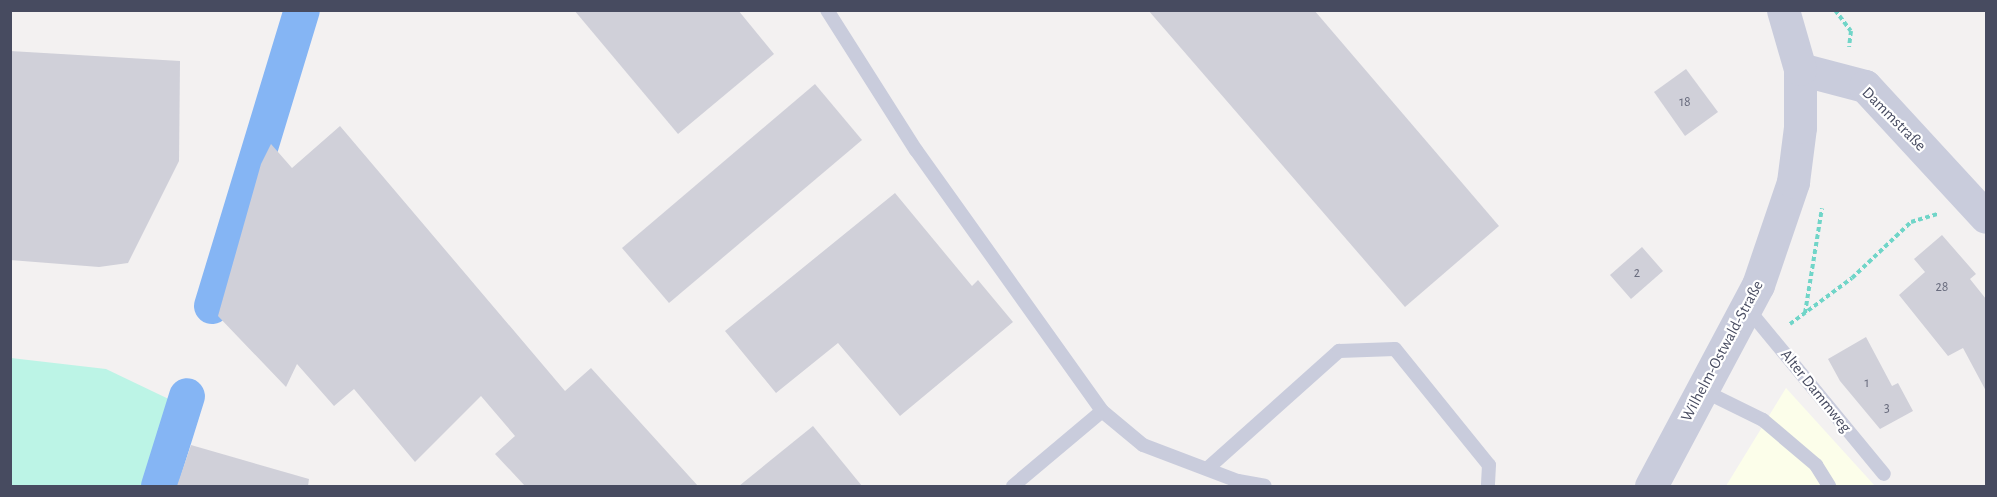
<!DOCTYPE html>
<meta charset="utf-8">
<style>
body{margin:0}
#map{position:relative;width:1997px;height:497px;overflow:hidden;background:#f3f1f1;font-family:"Alegreya Sans",sans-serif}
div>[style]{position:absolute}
.commercial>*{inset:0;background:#fcfeea}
.green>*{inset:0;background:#bcf4e6}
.canal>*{height:36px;margin:-18px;padding:0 18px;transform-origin:18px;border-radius:18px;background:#85b5f4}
.building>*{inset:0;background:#d0d0d9}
.path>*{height:4px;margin-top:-2px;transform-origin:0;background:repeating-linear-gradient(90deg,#70d5c8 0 4.5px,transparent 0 7.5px)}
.service>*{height:14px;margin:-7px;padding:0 7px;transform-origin:7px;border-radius:7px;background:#c9ccdc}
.tertiary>*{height:33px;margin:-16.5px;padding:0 16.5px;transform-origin:16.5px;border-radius:16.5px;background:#c9ccdc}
span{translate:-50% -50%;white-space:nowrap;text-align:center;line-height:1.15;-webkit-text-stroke:4.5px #fff;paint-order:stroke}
.number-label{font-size:14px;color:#696c7e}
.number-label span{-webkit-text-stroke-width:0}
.street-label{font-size:16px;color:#474b60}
.frame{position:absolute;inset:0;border:12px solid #474b60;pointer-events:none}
</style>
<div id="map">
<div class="commercial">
<div style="clip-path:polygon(1786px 388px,1875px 486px,1726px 486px)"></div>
</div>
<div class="green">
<div style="clip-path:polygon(11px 358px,106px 369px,200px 414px,174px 486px,11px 486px)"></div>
</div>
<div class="canal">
<div style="left:212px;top:306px;width:309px;rotate:-73.1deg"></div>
<div style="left:159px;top:486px;width:94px;rotate:-72.7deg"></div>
</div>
<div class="building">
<div style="clip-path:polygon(574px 10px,738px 10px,774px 54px,678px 134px)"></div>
<div style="clip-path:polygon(1148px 10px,1314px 10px,1499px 226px,1405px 307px)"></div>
<div style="clip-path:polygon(10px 51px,180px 61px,179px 161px,128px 263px,99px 267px,10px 260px)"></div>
<div style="clip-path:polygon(1686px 69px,1718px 112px,1685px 136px,1654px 92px)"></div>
<div style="clip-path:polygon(815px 84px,862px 140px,669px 303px,622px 248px)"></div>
<div style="clip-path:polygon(340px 126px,565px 391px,591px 368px,698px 486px,525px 486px,495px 454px,515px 436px,481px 396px,415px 462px,354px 389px,334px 406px,297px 364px,286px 387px,218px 316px,261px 164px,271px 144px,292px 168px)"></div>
<div style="clip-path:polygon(895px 193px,972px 286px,978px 280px,1013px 322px,900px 416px,838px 343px,776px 393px,725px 331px)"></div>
<div style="clip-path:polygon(1942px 235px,1976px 274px,1970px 279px,1986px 299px,1986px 391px,1963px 348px,1948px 356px,1899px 295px,1925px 272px,1914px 259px)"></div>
<div style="clip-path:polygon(1642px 247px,1663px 271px,1631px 299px,1610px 275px)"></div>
<div style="clip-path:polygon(1866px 337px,1892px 386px,1898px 383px,1913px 411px,1880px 429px,1840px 381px,1828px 359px)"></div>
<div style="clip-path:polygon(813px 426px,862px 486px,739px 486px)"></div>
<div style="clip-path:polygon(191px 445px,309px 479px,308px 486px,177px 486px)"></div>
</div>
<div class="path">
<div style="left:1835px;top:10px;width:26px;rotate:53deg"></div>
<div style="left:1851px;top:31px;width:16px;rotate:97deg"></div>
<div style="left:1805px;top:313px;width:106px;rotate:-80.8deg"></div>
<div style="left:1790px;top:324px;width:77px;rotate:-36.6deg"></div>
<div style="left:1852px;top:278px;width:81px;rotate:-43.5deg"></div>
<div style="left:1911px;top:222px;width:28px;rotate:-17deg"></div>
</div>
<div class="service">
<div style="left:827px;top:10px;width:166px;rotate:57.6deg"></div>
<div style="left:916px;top:150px;width:320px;rotate:54.5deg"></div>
<div style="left:1102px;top:411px;width:53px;rotate:39.7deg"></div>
<div style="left:1143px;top:445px;width:102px;rotate:20.8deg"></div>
<div style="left:1238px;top:481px;width:27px;rotate:10deg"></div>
<div style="left:1747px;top:308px;width:215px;rotate:50.5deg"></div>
<div style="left:1702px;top:390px;width:68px;rotate:26.2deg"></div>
<div style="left:1763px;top:420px;width:70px;rotate:40.3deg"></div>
<div style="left:1816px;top:465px;width:25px;rotate:58deg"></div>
<div style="left:1208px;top:468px;width:176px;rotate:-41.8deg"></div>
<div style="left:1339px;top:351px;width:56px;rotate:-2deg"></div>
<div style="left:1395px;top:349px;width:149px;rotate:51deg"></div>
<div style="left:1489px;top:465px;width:21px;rotate:93deg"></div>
<div style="left:1013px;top:486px;width:116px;rotate:-40.1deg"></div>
</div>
<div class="tertiary">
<div style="left:1800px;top:69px;width:67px;rotate:14.7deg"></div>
<div style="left:1865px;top:86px;width:178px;rotate:47.3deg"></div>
<div style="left:1651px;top:486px;width:228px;rotate:-62deg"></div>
<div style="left:1758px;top:285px;width:109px;rotate:-71.2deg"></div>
<div style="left:1793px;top:182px;width:55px;rotate:-82.7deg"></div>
<div style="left:1800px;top:127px;width:58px;rotate:-90deg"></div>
<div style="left:1800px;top:69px;width:61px;rotate:-106.1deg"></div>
</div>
<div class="number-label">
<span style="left:1685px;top:102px">18</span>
<span style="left:1637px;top:273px">2</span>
<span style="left:1942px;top:287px">28</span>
<span style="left:1867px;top:383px">1</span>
<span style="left:1887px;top:408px">3</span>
</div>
<div class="street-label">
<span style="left:1894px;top:119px;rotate:45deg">Dammstraße</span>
<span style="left:1722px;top:351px;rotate:-62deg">Wilhelm-Ostwald-Straße</span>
<span style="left:1816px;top:391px;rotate:51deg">Alter Dammweg</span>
</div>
<div class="frame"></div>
</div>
